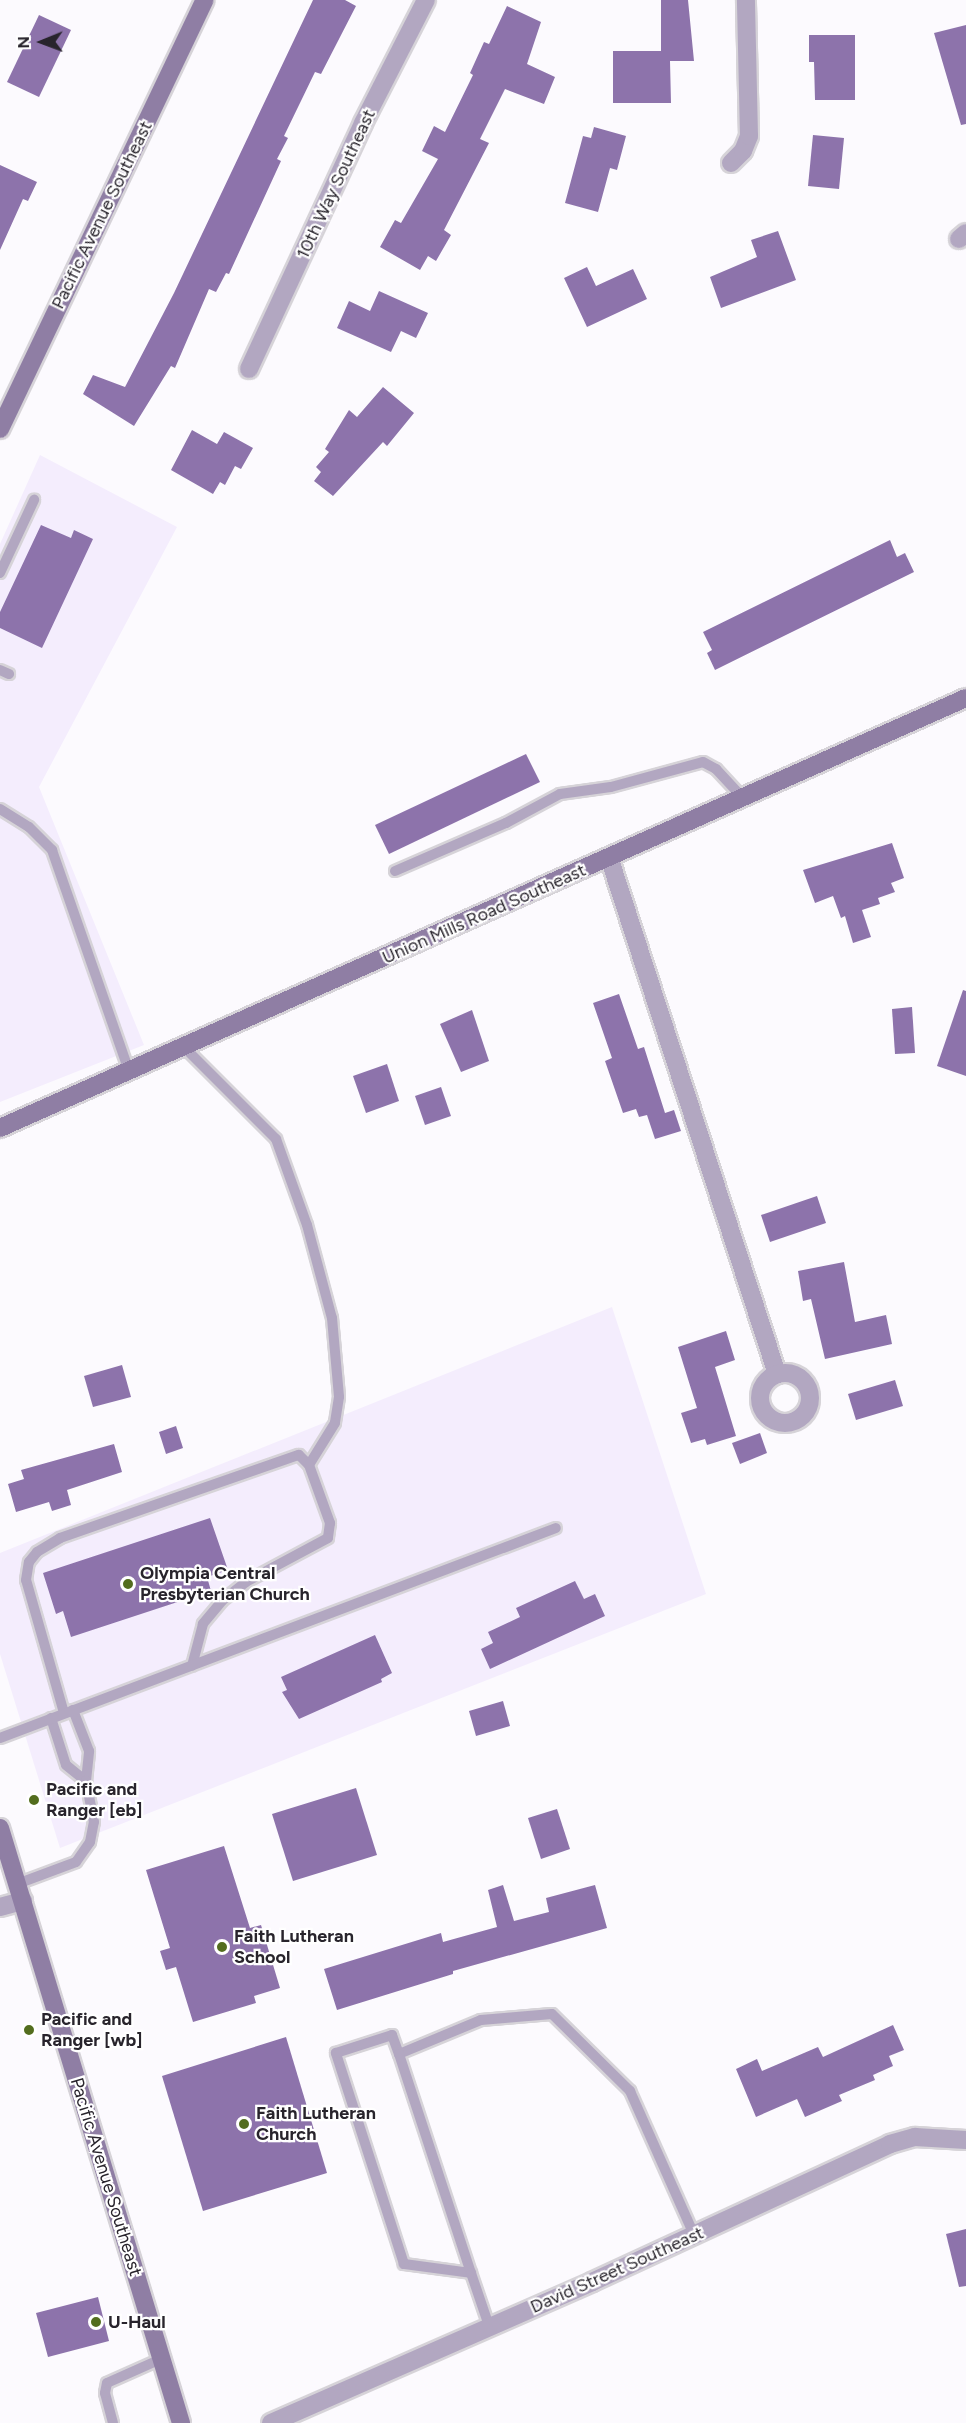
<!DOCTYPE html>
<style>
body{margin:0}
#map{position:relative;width:966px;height:2423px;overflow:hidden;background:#fcfafe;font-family:Figtree,sans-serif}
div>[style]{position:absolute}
.built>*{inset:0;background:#f4edfd}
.building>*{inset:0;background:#8d73ab}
.roads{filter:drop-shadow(2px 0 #d6d3d8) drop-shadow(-2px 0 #d6d3d8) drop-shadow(0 2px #d6d3d8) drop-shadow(0 -2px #d6d3d8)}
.lane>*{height:10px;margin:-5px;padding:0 5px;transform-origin:5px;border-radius:5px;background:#b2a7c1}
.street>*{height:18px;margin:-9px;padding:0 9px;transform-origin:9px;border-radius:9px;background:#b2a7c1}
.street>.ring{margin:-9px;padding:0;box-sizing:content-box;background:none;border:18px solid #b2a7c1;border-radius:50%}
.secondary>*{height:18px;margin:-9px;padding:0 9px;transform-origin:9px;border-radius:9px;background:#8f7ea4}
.dots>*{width:16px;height:16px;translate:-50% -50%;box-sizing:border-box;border:3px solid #fff;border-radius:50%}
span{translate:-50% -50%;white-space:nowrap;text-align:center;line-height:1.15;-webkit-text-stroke:4.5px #fff;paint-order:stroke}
.street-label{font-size:18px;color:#28242c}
.poi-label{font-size:18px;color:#28242c;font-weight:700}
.left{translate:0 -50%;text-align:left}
.north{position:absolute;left:12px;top:12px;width:60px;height:60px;-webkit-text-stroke:4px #fff;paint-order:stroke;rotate:269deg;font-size:16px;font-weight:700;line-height:24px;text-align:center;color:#28242c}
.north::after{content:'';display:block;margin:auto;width:21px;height:27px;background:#28242c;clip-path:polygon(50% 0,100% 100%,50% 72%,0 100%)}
</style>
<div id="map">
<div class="built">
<div style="clip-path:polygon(40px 455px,177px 527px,39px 787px,144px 1045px,0 1102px,0 544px)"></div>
<div style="clip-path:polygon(612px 1307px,706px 1594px,60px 1848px,0 1654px,0 1553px)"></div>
</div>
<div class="building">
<div style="clip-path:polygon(313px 0,345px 0,356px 6px,321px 74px,315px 72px,284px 136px,288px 138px,277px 159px,281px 161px,229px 274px,226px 273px,216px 292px,209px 289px,175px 368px,171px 366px,134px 426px,83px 394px,93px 375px,125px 387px,174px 293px)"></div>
<div style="clip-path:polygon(661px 0,688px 0,694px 61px,670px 61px,671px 103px,613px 103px,613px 51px,661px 51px)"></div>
<div style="clip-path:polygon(507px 6px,541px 22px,527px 64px,555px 77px,544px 104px,505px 89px,480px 139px,489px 143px,444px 230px,451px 235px,436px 261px,428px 256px,420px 270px,380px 247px,395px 220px,401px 223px,438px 159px,422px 151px,434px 126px,445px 132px,473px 75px,470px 73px,484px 42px,489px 44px)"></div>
<div style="clip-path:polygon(39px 15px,71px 30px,39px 97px,7px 82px)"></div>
<div style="clip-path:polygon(966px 25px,966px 124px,961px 125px,934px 33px)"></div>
<div style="clip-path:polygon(809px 35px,855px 35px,855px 100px,815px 100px,814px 62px,809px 62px)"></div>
<div style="clip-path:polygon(594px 127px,626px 136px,617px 170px,610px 168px,598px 212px,565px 203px,583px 136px,591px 138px)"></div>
<div style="clip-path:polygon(813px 135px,844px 138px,839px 189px,808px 186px)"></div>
<div style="clip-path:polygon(0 165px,37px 182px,28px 201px,23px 199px,0 250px)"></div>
<div style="clip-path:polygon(778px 231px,796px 280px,721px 308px,710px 277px,757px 257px,751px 240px)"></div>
<div style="clip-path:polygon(587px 267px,596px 286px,633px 269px,647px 299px,587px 327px,564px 278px)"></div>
<div style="clip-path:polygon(379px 291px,428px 313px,416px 338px,401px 331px,391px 352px,337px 328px,349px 301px,370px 311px)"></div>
<div style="clip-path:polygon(383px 387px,414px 413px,387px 446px,383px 442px,333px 496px,314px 481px,321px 472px,316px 467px,329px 452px,325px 449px,349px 410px,357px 417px)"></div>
<div style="clip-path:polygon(192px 430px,217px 444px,224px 432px,253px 448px,241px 469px,235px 466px,225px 485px,220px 482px,213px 494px,171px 470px)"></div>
<div style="clip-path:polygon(41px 525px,71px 538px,74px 530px,93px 539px,42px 648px,0 628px,0 612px)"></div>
<div style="clip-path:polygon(890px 540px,897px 557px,905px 553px,914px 572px,715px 670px,707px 653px,712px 650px,703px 632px)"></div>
<div style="clip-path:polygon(526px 754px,540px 782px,389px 854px,375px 825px)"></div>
<div style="clip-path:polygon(892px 843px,904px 878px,891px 883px,895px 892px,878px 898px,880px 904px,862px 910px,871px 937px,853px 943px,845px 916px,841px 918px,833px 896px,815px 903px,803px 870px)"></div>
<div style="clip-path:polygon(963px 990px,966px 991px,966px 1076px,937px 1066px)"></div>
<div style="clip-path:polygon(619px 994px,638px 1049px,644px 1047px,665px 1113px,674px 1110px,681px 1131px,655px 1139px,647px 1115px,639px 1117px,636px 1109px,623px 1113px,605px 1061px,612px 1058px,593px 1003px)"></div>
<div style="clip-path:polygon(912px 1007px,915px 1053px,895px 1054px,892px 1009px)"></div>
<div style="clip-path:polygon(472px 1010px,489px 1061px,461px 1072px,440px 1024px)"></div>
<div style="clip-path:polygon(387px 1064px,399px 1101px,366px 1113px,353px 1076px)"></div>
<div style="clip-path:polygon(441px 1087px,451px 1116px,425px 1125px,415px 1096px)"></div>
<div style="clip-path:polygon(817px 1196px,826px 1223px,770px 1242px,761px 1215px)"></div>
<div style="clip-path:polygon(844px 1262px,855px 1322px,886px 1315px,892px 1344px,825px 1359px,811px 1299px,803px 1301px,798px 1271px)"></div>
<div style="clip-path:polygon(726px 1331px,735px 1360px,715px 1367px,736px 1436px,707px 1445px,705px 1439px,691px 1443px,681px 1413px,697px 1408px,678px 1347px)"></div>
<div style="clip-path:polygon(122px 1365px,131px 1397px,93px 1407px,84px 1376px)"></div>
<div style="clip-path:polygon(895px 1380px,903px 1406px,856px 1420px,848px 1394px)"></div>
<div style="clip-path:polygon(176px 1426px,183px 1448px,166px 1454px,159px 1432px)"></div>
<div style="clip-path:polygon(760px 1433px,767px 1453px,740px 1464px,732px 1443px)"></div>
<div style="clip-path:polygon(114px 1444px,122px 1472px,67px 1490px,71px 1505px,52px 1511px,49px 1502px,16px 1512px,8px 1484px,24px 1479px,21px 1470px)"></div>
<div style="clip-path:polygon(210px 1518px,228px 1570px,207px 1577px,211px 1591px,71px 1637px,63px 1611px,56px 1614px,43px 1573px)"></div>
<div style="clip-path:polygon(575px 1581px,584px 1599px,595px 1594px,605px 1616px,490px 1669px,481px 1649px,493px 1643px,488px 1632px,520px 1617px,516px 1608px)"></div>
<div style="clip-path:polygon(375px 1635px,392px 1673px,381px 1679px,382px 1682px,299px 1719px,282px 1692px,287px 1690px,281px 1677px)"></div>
<div style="clip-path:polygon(503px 1701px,510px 1726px,476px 1736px,469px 1711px)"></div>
<div style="clip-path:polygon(356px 1788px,377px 1855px,293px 1881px,272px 1814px)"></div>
<div style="clip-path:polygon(557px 1809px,570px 1849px,541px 1859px,528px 1818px)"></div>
<div style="clip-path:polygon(224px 1846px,250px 1928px,261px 1925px,280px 1988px,254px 1996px,256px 2003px,193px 2022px,176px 1967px,166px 1970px,160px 1951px,170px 1948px,146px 1870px)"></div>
<div style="clip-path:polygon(503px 1885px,514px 1921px,549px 1912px,546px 1898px,595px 1885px,607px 1928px,453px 1971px,453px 1974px,337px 2010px,324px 1969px,441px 1933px,443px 1942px,497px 1927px,488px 1890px)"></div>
<div style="clip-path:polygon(893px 2025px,904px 2050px,889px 2056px,893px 2066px,873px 2075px,875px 2080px,839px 2095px,842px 2101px,805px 2117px,797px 2099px,756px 2117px,736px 2069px,757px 2059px,762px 2071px,818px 2047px,823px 2057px)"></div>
<div style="clip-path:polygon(286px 2037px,327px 2173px,203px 2211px,162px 2076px)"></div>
<div style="clip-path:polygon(966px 2229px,966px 2286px,959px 2287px,946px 2234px)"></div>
<div style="clip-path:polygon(98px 2297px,109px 2341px,48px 2357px,36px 2313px)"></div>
</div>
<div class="roads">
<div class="lane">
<div style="left:0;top:573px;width:81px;rotate:-65deg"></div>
<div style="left:0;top:670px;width:10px;rotate:24deg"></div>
<div style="left:0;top:809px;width:34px;rotate:32deg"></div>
<div style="left:29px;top:827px;width:33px;rotate:45deg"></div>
<div style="left:52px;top:850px;width:234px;rotate:70.8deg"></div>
<div style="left:395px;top:871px;width:121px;rotate:-23.4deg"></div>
<div style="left:506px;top:823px;width:61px;rotate:-28.2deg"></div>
<div style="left:560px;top:794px;width:51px;rotate:-7.8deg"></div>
<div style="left:611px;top:787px;width:95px;rotate:-15.2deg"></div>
<div style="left:703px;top:762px;width:15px;rotate:28deg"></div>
<div style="left:716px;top:769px;width:38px;rotate:47deg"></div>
<div style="left:184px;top:1047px;width:130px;rotate:45deg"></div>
<div style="left:276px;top:1139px;width:91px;rotate:70.2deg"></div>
<div style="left:307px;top:1225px;width:96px;rotate:75deg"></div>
<div style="left:332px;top:1318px;width:79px;rotate:84.9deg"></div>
<div style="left:339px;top:1397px;width:26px;rotate:99deg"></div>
<div style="left:335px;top:1423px;width:49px;rotate:121.8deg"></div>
<div style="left:64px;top:1713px;width:138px;rotate:-105.9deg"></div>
<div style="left:26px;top:1580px;width:18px;rotate:-81deg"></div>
<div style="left:29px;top:1562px;width:13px;rotate:-51deg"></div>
<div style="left:37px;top:1552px;width:27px;rotate:-31deg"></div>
<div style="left:60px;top:1538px;width:253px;rotate:-19.2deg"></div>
<div style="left:299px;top:1455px;width:14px;rotate:45deg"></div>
<div style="left:309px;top:1465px;width:62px;rotate:70.1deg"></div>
<div style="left:330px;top:1523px;width:15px;rotate:98deg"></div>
<div style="left:328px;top:1538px;width:93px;rotate:151.8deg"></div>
<div style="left:246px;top:1582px;width:31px;rotate:142deg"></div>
<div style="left:222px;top:1601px;width:30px;rotate:130deg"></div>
<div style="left:203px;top:1624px;width:43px;rotate:104.7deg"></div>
<div style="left:51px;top:1718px;width:49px;rotate:72.3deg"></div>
<div style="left:66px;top:1765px;width:26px;rotate:39deg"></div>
<div style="left:86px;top:1781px;width:30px;rotate:-84deg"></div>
<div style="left:89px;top:1751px;width:44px;rotate:-111.3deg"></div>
<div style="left:0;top:1738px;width:594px;rotate:-20.69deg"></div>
<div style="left:17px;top:1884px;width:63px;rotate:-20.4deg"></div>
<div style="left:76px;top:1862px;width:24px;rotate:-55deg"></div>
<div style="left:90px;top:1842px;width:20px;rotate:-79deg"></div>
<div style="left:94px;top:1822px;width:42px;rotate:-101deg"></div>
<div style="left:399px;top:2054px;width:89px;rotate:-22.5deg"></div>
<div style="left:481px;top:2020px;width:71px;rotate:-4.8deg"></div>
<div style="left:552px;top:2014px;width:110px;rotate:44.6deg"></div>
<div style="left:630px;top:2091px;width:158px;rotate:66deg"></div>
<div style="left:471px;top:2273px;width:68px;rotate:-172.3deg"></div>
<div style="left:404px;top:2264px;width:222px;rotate:-107.9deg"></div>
<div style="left:336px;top:2053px;width:59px;rotate:-17.8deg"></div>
<div style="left:392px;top:2035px;width:20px;rotate:70deg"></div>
<div style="left:399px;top:2054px;width:231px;rotate:71.8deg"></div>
<div style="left:471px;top:2273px;width:56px;rotate:71.2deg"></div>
<div style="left:113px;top:2423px;width:31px;rotate:-105deg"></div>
<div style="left:105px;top:2393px;width:10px;rotate:-79deg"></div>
<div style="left:107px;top:2383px;width:59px;rotate:-24deg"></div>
</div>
<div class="street">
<div style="left:731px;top:163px;width:17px;rotate:-45deg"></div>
<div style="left:743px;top:151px;width:16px;rotate:-68deg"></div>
<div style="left:749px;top:136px;width:136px;rotate:-91.3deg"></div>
<div style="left:959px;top:239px;width:9px;rotate:-41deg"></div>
<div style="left:249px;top:369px;width:271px;rotate:-65.1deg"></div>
<div style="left:363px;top:123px;width:138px;rotate:-62.9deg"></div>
<div style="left:609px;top:857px;width:544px;rotate:72deg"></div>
<div class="ring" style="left:760px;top:1373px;width:32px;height:32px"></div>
<div style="left:0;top:1907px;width:24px;rotate:-15deg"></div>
<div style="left:271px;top:2423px;width:351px;rotate:-23.7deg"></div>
<div style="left:592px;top:2282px;width:328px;rotate:-24.8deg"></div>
<div style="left:890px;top:2144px;width:26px;rotate:-16deg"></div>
<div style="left:915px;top:2137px;width:51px;rotate:3.4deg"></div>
</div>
<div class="secondary">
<div style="left:0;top:429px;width:475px;rotate:-64.5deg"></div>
<div style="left:0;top:1128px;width:1057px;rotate:-24deg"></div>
<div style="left:0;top:1828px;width:622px;rotate:73.08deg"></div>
</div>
</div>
<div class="dots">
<div style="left:128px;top:1584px;background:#536d1e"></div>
<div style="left:34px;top:1800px;background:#536d1e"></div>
<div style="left:222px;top:1947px;background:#536d1e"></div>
<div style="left:29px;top:2030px;background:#536d1e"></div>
<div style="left:244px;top:2124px;background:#536d1e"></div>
<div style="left:96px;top:2322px;background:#536d1e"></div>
</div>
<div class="street-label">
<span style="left:336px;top:184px;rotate:-65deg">10th Way Southeast</span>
<span style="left:102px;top:215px;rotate:-64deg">Pacific Avenue Southeast</span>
<span style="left:484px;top:914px;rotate:-24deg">Union Mills Road Southeast</span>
<span style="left:106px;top:2177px;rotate:73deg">Pacific Avenue Southeast</span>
<span style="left:617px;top:2270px;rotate:-24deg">David Street Southeast</span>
</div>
<div class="poi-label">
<span class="left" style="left:140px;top:1584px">Olympia Central<br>Presbyterian Church</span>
<span class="left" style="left:46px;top:1800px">Pacific and<br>Ranger [eb]</span>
<span class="left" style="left:234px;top:1947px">Faith Lutheran<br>School</span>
<span class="left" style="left:41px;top:2030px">Pacific and<br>Ranger [wb]</span>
<span class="left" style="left:256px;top:2124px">Faith Lutheran<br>Church</span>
<span class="left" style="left:108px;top:2322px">U-Haul</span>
</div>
<div class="north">N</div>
</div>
